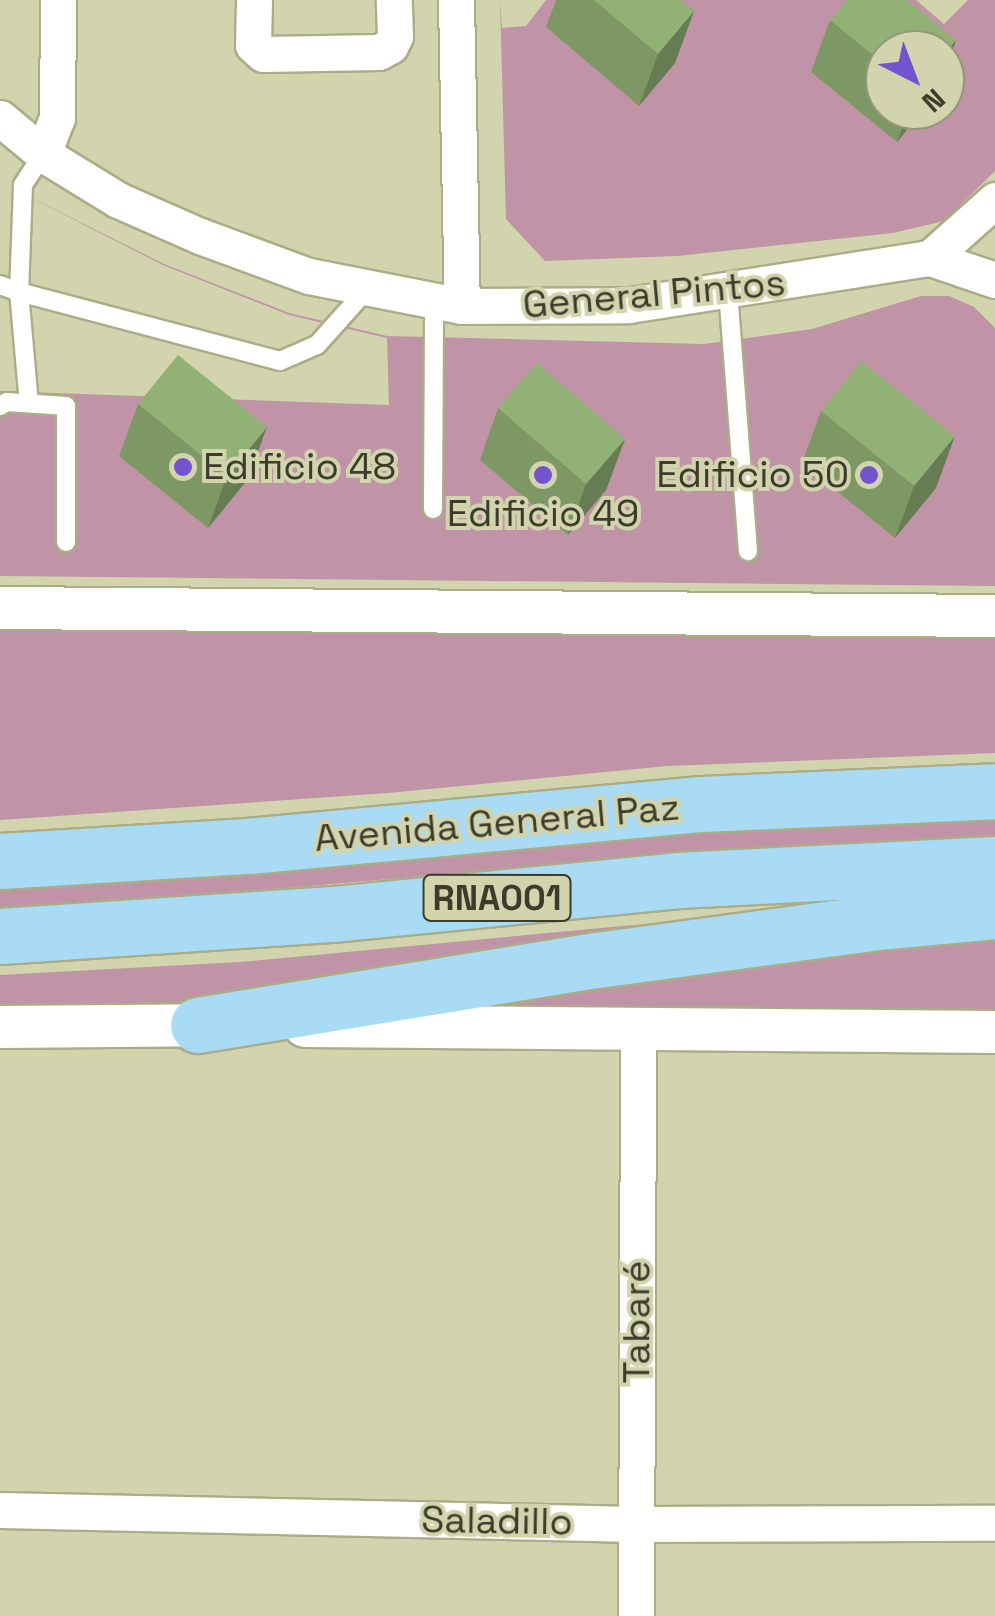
<!DOCTYPE html>
<meta charset="utf-8">
<style>
body{margin:0}
#map{position:relative;width:995px;height:1616px;overflow:hidden;background:#d1d4ad;font-family:"Space Grotesk",sans-serif}
div>[style]{position:absolute}
.green>*{inset:0;background:#c093a6}
.roads{filter:drop-shadow(2px 0 #aaad87) drop-shadow(-2px 0 #aaad87) drop-shadow(0 2px #aaad87) drop-shadow(0 -2px #aaad87)}
.service>*{height:18px;margin:-9px;padding:0 9px;transform-origin:9px;border-radius:9px;background:#fff}
.minor>*{height:35px;margin:-17.5px;padding:0 17.5px;transform-origin:17.5px;border-radius:17.5px;background:#fff}
.tertiary>*{height:42px;margin:-21px;padding:0 21px;transform-origin:21px;border-radius:21px;background:#fff}
.motorway>*{height:55px;margin:-27.5px;padding:0 27.5px;transform-origin:27.5px;border-radius:27.5px;background:#a9dbf5}
.wall>*{inset:0;background:#7e9865}
.shaded-wall>*{inset:0;background:#667c53}
.building>*{inset:0;background:#92b176}
.dots>*{width:28px;height:28px;translate:-50% -50%;box-sizing:border-box;border:5px solid #d1d4ad;border-radius:50%}
span{translate:-50% -50%;white-space:nowrap;text-align:center;line-height:1.15;-webkit-text-stroke:8px #d1d4ad;paint-order:stroke}
.shield-label span{padding:2px 8px;background:#d1d4ad;border:2px solid;border-radius:8px;-webkit-text-stroke-width:0}
.shield-label{font-size:35px;color:#3b3c2c;font-weight:700}
.street-label{font-size:38px;color:#3b3c2c}
.poi-label{font-size:38px;color:#3b3c2c}
.left{translate:0 -50%;text-align:left}
.right{translate:-100% -50%;text-align:right}
.north{position:absolute;left:865px;top:30px;width:100px;height:100px;box-sizing:border-box;background:#d1d4ad;border:2px solid #959779;border-radius:50%;rotate:138deg;font-size:28px;font-weight:700;line-height:40px;text-align:center;color:#3b3c2c}
.north::after{content:'';display:block;margin:auto;width:35px;height:45px;background:#7454ce;clip-path:polygon(50% 0,100% 100%,50% 72%,0 100%)}
</style>
<div id="map">
<div class="green">
<div style="clip-path:polygon(evenodd,500px 0,502px 28px,526px 26px,546px 0,916px 0,944px 24px,968px 0,995px 0,995px 171px,944px 221px,893px 233px,677px 256px,545px 261px,506px 219px,500px 0,853px 23px,945px 50px,945px 110px,923px 110px,897px 141px,812px 72px,853px 23px)"></div>
<div style="clip-path:polygon(0 182px,164px 264px,289px 313px,387px 336px,704px 344px,812px 329px,921px 296px,949px 296px,974px 307px,995px 328px,995px 586px,0 576px,0 391px,389px 405px,387px 338px,289px 315px,163px 265px)"></div>
<div style="clip-path:polygon(0 628px,995px 635px,995px 753px,667px 766px,388px 793px,0 820px)"></div>
<div style="clip-path:polygon(995px 816px,995px 837px,755px 847px,160px 899px,0 908px,0 888px,752px 828px)"></div>
<div style="clip-path:polygon(741px 915px,183px 1006px,0 1005px,0 975px,240px 962px)"></div>
<div style="clip-path:polygon(995px 932px,995px 1014px,413px 1010px)"></div>
</div>
<div class="roads">
<div class="service">
<div style="left:43px;top:154px;width:37px;rotate:123deg"></div>
<div style="left:23px;top:185px;width:107px;rotate:92.1deg"></div>
<div style="left:19px;top:292px;width:270px;rotate:14.8deg"></div>
<div style="left:280px;top:361px;width:40px;rotate:-23.4deg"></div>
<div style="left:317px;top:345px;width:76px;rotate:-48.2deg"></div>
<div style="left:0;top:285px;width:20px;rotate:20deg"></div>
<div style="left:19px;top:292px;width:111px;rotate:84.9deg"></div>
<div style="left:728px;top:291px;width:261px;rotate:85.6deg"></div>
<div style="left:0;top:406px;width:8px;rotate:-30deg"></div>
<div style="left:7px;top:402px;width:59px;rotate:3.9deg"></div>
<div style="left:66px;top:406px;width:136px;rotate:90deg"></div>
<div style="left:433px;top:509px;width:209px;rotate:-89.7deg"></div>
</div>
<div class="minor">
<div style="left:254px;top:0;width:45px;rotate:91.3deg"></div>
<div style="left:253px;top:45px;width:13px;rotate:42deg"></div>
<div style="left:263px;top:54px;width:116px;rotate:-1deg"></div>
<div style="left:379px;top:52px;width:13px;rotate:-29deg"></div>
<div style="left:390px;top:46px;width:11px;rotate:-63deg"></div>
<div style="left:395px;top:36px;width:36px;rotate:-92deg"></div>
<div style="left:456px;top:0;width:306px;rotate:88.9deg"></div>
<div style="left:0;top:118px;width:56px;rotate:39.9deg"></div>
<div style="left:43px;top:154px;width:88px;rotate:31.5deg"></div>
<div style="left:118px;top:200px;width:90px;rotate:23.7deg"></div>
<div style="left:200px;top:236px;width:116px;rotate:20.2deg"></div>
<div style="left:309px;top:276px;width:156px;rotate:11.1deg"></div>
<div style="left:462px;top:306px;width:167px;rotate:-0.3deg"></div>
<div style="left:629px;top:305px;width:305px;rotate:-8.9deg"></div>
<div style="left:930px;top:258px;width:69px;rotate:18.7deg"></div>
<div style="left:43px;top:154px;width:39px;rotate:-69deg"></div>
<div style="left:57px;top:118px;width:118px;rotate:-89.5deg"></div>
<div style="left:930px;top:258px;width:87px;rotate:-41.7deg"></div>
<div style="left:0;top:1510px;width:636px;rotate:1.26deg"></div>
<div style="left:636px;top:1524px;width:359px;rotate:-0.2deg"></div>
<div style="left:636px;top:1616px;width:587px;rotate:-89.8deg"></div>
</div>
<div class="tertiary">
<div style="left:0;top:608px;width:995px;rotate:0.46deg"></div>
<div style="left:305px;top:1026px;width:690px;rotate:0.5deg"></div>
<div style="left:0;top:1027px;width:229px;rotate:-0.5deg"></div>
</div>
<div class="motorway">
<div style="left:0;top:861px;width:248px;rotate:-3.5deg"></div>
<div style="left:248px;top:846px;width:455px;rotate:-5.3deg"></div>
<div style="left:701px;top:804px;width:294px;rotate:-2.5deg"></div>
<div style="left:0;top:936px;width:334px;rotate:-3.8deg"></div>
<div style="left:333px;top:914px;width:347px;rotate:-5.6deg"></div>
<div style="left:678px;top:880px;width:317px;rotate:-2.9deg"></div>
<div style="left:198px;top:1025px;width:404px;rotate:-9.3deg"></div>
<div style="left:597px;top:960px;width:293px;rotate:-7.7deg"></div>
<div style="left:887px;top:921px;width:108px;rotate:-5.3deg"></div>
</div>
</div>
<div class="wall">
<div style="clip-path:polygon(556px 0,681px 0,694px 11px,675px 63px,639px 106px,546px 27px)"></div>
<div style="clip-path:polygon(830px 20px,956px 40px,945px 72px,945px 50px,885px 50px,885px 110px,923px 110px,897px 142px,811px 72px)"></div>
<div style="clip-path:polygon(138px 404px,248px 479px,208px 528px,119px 456px)"></div>
<div style="clip-path:polygon(498px 408px,625px 439px,606px 490px,568px 535px,480px 460px)"></div>
<div style="clip-path:polygon(821px 411px,936px 488px,895px 538px,802px 463px)"></div>
</div>
<div class="shaded-wall">
<div style="clip-path:polygon(694px 11px,675px 63px,639px 106px,658px 54px)"></div>
<div style="clip-path:polygon(956px 40px,945px 72px,945px 54px)"></div>
<div style="clip-path:polygon(909px 110px,923px 110px,897px 142px)"></div>
<div style="clip-path:polygon(267px 427px,248px 479px,208px 528px,227px 476px)"></div>
<div style="clip-path:polygon(955px 436px,936px 488px,895px 538px,914px 486px)"></div>
<div style="clip-path:polygon(625px 439px,606px 490px,568px 535px,586px 484px)"></div>
</div>
<div class="building">
<div style="clip-path:polygon(594px 0,681px 0,694px 11px,658px 54px)"></div>
<div style="clip-path:polygon(847px 0,907px 0,956px 40px,945px 54px,945px 50px,885px 50px,885px 65px,830px 20px)"></div>
<div style="clip-path:polygon(178px 355px,267px 427px,227px 476px,138px 404px)"></div>
<div style="clip-path:polygon(861px 361px,955px 436px,914px 486px,821px 411px)"></div>
<div style="clip-path:polygon(537px 363px,625px 439px,586px 484px,498px 408px)"></div>
</div>
<div class="dots">
<div style="left:183px;top:467px;background:#7454ce"></div>
<div style="left:543px;top:475px;background:#7454ce"></div>
<div style="left:869px;top:475px;background:#7454ce"></div>
</div>
<div class="shield-label">
<span style="left:497px;top:898px">RNA001</span>
</div>
<div class="street-label">
<span style="left:654px;top:294px;rotate:-5deg">General Pintos</span>
<span style="left:497px;top:823px;rotate:-5deg">Avenida General Paz</span>
<span style="left:637px;top:1322px;rotate:-90deg">Tabaré</span>
<span style="left:497px;top:1521px;rotate:1deg">Saladillo</span>
</div>
<div class="poi-label">
<span class="left" style="left:203px;top:467px">Edificio 48</span>
<span class="right" style="left:849px;top:475px">Edificio 50</span>
<span style="left:543px;top:514px">Edificio 49</span>
</div>
<div class="north">N</div>
</div>
